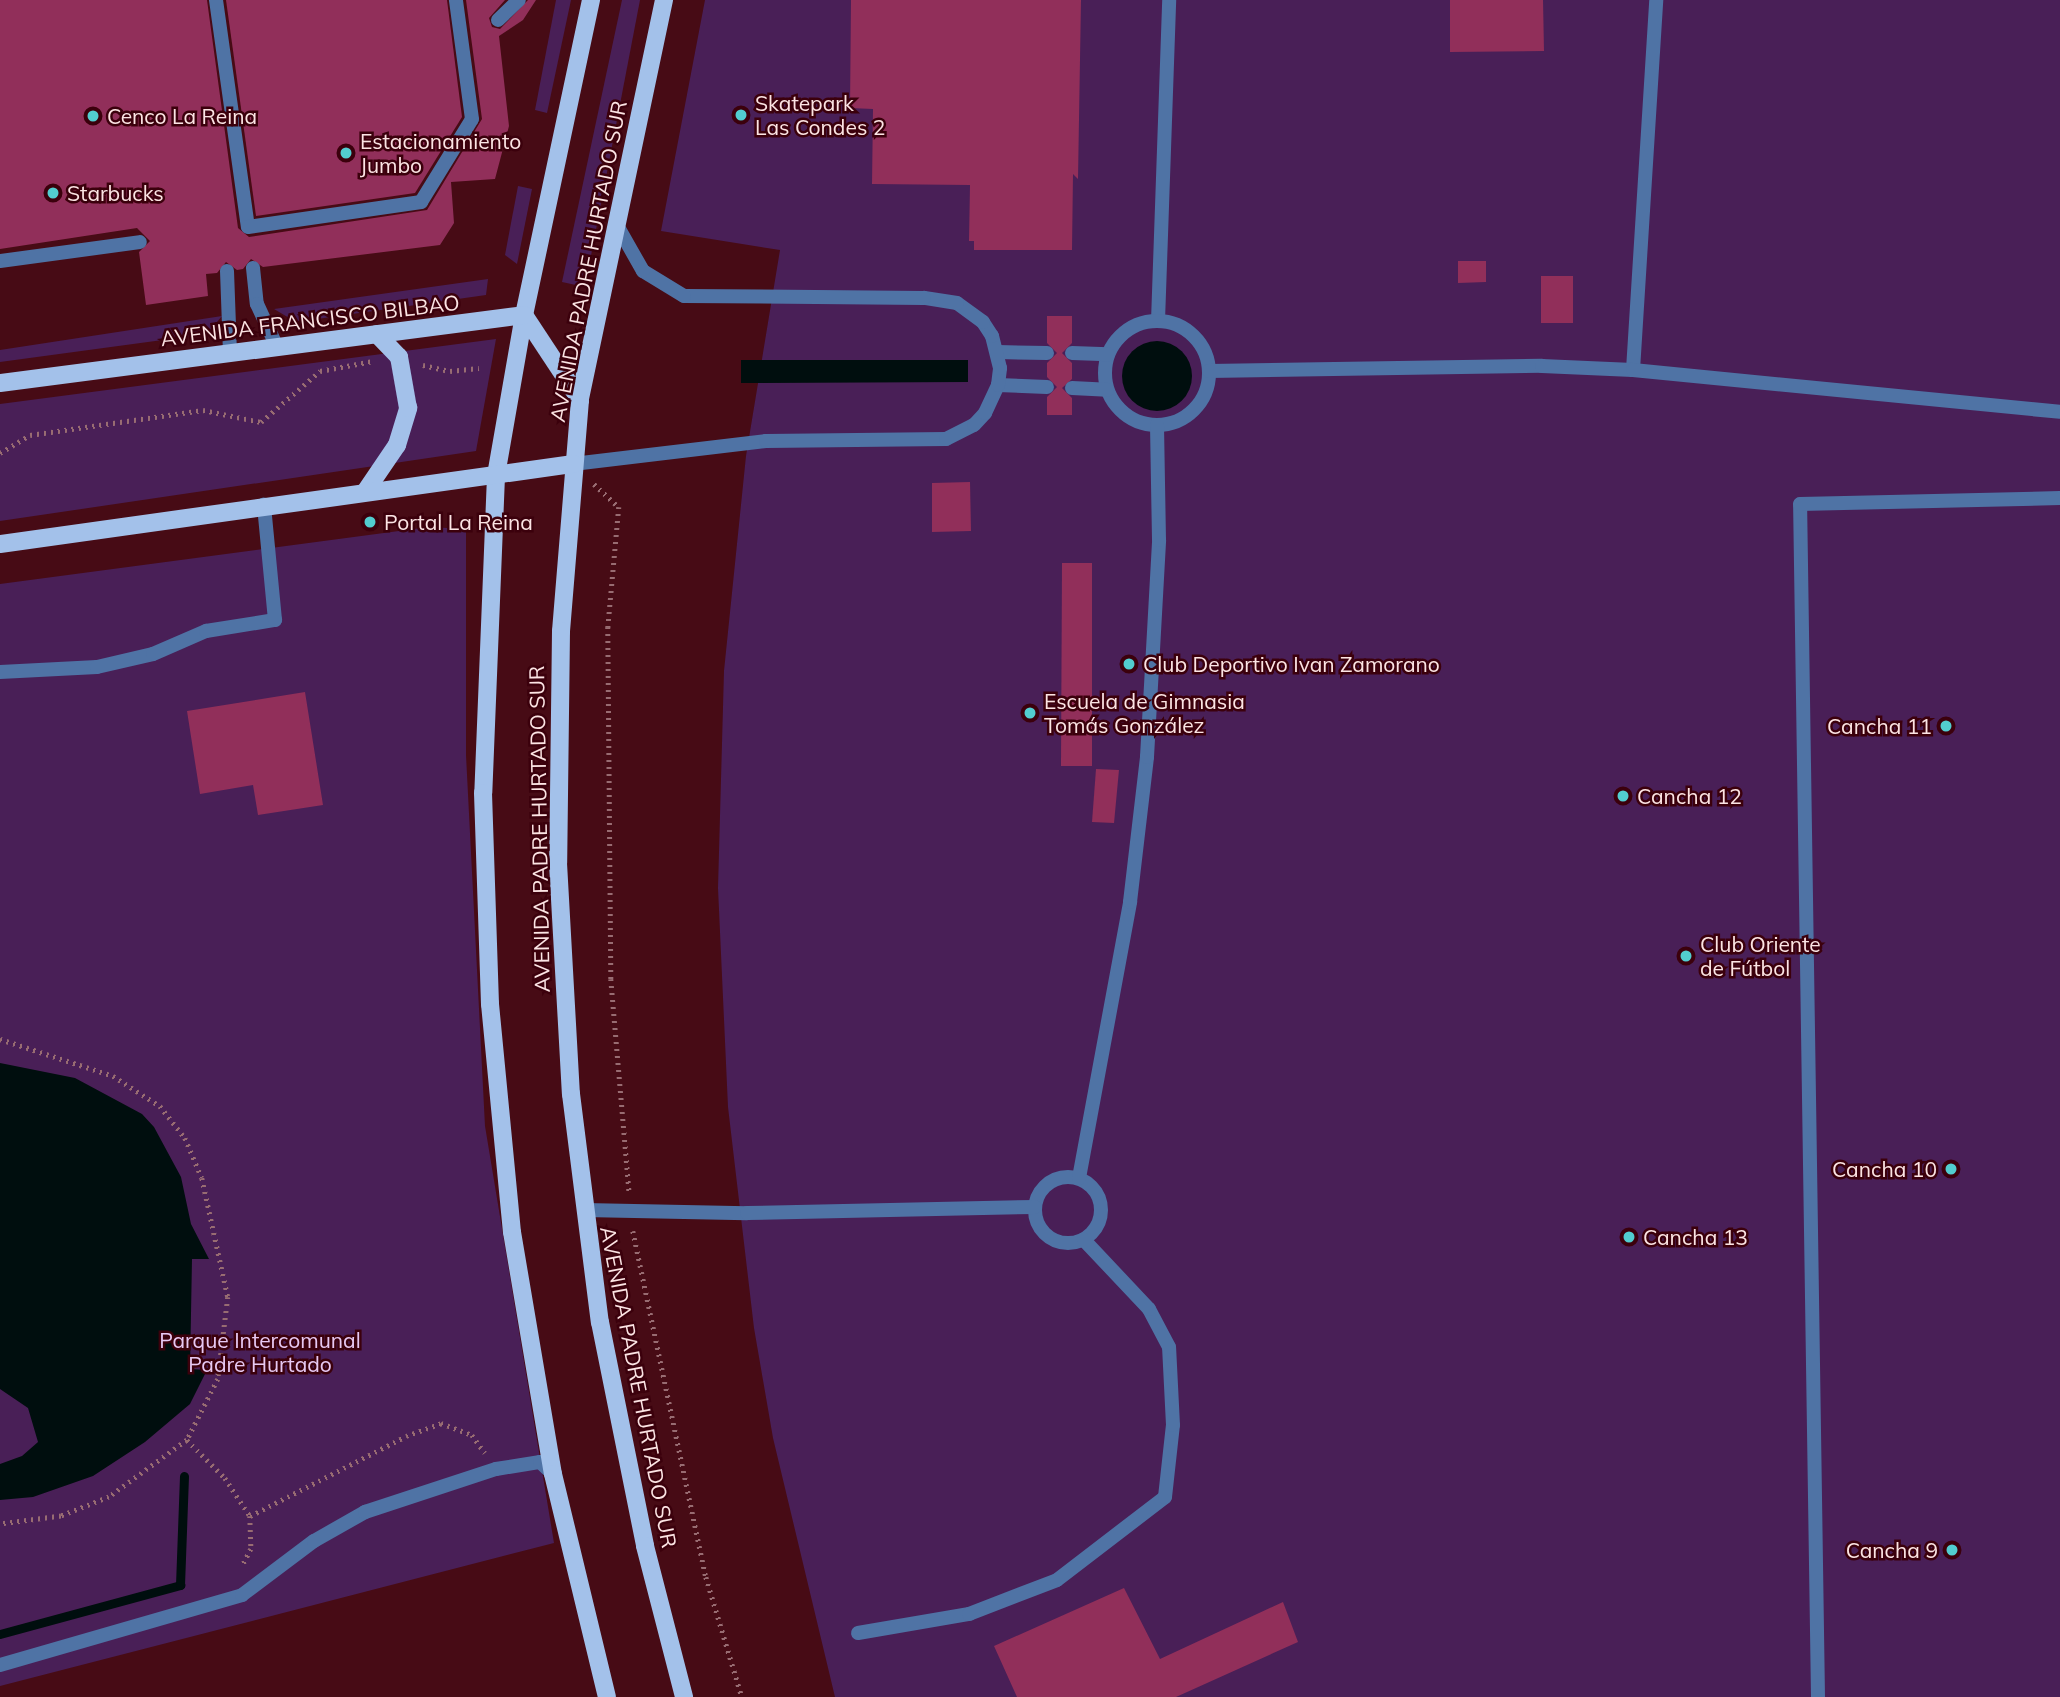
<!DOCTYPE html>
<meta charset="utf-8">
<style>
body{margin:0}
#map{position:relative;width:2060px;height:1697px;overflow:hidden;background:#470b15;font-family:Mulish,sans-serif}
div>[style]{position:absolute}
.green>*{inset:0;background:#491f57}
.water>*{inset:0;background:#000e0e}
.round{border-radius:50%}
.stream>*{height:9px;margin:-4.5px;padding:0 4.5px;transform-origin:4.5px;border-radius:4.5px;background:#000e0e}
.building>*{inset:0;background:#912f5a}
.path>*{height:4.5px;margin-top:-2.25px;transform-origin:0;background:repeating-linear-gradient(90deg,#986c72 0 2px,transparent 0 7px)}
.lane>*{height:14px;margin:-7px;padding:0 7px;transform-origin:7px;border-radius:7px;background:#4f73a5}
.lane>.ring{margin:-7px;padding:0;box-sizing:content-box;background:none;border:14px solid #4f73a5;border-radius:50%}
.primary>*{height:18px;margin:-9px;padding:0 9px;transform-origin:9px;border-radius:9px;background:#a3c1ea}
.dots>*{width:19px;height:19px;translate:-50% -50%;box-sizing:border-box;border:4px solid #3b000c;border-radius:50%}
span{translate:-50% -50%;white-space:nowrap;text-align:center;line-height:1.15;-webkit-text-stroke:5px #3b000c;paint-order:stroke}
.poi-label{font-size:21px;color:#fce4e4}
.left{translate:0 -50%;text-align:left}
.right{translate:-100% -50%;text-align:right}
.street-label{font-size:21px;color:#fce4e4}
.park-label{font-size:21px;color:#e7c8f3}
</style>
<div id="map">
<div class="green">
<div style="clip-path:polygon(556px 0,571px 0,547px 113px,535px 110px)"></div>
<div style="clip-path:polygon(622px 0,640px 0,585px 287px,562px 282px)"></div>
<div style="clip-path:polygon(705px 0,2060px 0,2060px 1697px,835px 1697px,773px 1438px,754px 1328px,728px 1107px,718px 888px,724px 671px,746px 456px,780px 250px,661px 231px)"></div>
<div style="clip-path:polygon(518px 186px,532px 189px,517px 264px,505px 255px)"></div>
<div style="clip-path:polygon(488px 279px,486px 295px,296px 322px,274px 309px)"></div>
<div style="clip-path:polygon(222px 316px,207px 334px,0 362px,0 350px)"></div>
<div style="clip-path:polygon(496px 339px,476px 451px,0 521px,0 404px)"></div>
<div style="clip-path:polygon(429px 527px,466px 529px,466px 755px,485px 1126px,554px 1543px,0 1686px,0 584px)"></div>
</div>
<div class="water">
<div class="round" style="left:1122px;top:341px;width:70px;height:70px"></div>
<div style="clip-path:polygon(741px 360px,968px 360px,968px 382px,741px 383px)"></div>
<div style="clip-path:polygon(0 1063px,75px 1078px,142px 1114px,154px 1127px,181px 1177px,191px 1224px,209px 1259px,192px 1259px,190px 1369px,207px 1370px,190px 1404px,145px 1442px,93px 1476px,33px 1497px,0 1500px,0 1464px,22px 1456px,38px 1442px,28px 1408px,0 1389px)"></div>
</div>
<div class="stream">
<div style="left:0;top:1634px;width:187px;rotate:-15.2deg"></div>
<div style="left:180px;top:1585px;width:109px;rotate:-87.9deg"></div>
</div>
<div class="building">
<div style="clip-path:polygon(0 0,207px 0,238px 228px,249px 237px,427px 210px,482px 119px,466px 0,505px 0,489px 18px,492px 27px,500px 29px,528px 0,536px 0,523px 20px,499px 36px,509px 126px,495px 179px,451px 182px,454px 223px,440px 245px,263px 267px,251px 259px,243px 269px,237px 270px,226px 262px,217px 273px,206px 274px,208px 296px,146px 305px,139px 252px,150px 241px,137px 228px,0 249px)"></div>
<div style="clip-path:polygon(226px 0,447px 0,462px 117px,415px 193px,256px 216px)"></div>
<div style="clip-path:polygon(851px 0,1081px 0,1078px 179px,1073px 174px,1072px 250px,974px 250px,974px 241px,969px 241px,970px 185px,872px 184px,873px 109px,850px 108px)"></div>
<div style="clip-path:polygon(1450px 0,1543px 0,1544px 51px,1450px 52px)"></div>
<div style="clip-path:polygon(1458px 261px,1486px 261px,1486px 282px,1458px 283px)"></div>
<div style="clip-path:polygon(1541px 276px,1573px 276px,1573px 323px,1541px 323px)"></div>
<div style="clip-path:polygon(1047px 316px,1072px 316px,1072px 343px,1062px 353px,1072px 363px,1072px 379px,1062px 388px,1072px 398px,1072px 415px,1047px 415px,1047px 397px,1057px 387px,1047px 377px,1047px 363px,1057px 353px,1047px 343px)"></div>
<div style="clip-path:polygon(970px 482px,971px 531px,932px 532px,932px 483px)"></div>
<div style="clip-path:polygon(1062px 563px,1092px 563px,1092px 766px,1061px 766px)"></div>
<div style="clip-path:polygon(305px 692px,323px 805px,258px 815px,253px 785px,200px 794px,187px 711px)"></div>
<div style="clip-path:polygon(1096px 769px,1119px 770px,1114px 823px,1092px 822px)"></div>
<div style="clip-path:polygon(1124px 1588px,1160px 1659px,1283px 1602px,1298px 1642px,1176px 1697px,1017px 1697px,994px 1646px)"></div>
</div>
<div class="path">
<div style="left:423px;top:365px;width:28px;rotate:13deg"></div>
<div style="left:450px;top:371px;width:29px;rotate:-6deg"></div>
<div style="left:0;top:453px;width:35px;rotate:-31deg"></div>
<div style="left:30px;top:435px;width:175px;rotate:-8.2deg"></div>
<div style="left:203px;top:410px;width:59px;rotate:11.7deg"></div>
<div style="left:261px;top:422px;width:78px;rotate:-40.8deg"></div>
<div style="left:320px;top:371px;width:54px;rotate:-10.7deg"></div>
<div style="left:594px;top:484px;width:34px;rotate:43deg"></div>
<div style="left:619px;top:507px;width:121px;rotate:95.2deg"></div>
<div style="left:608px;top:627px;width:352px;rotate:89.5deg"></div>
<div style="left:611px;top:979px;width:213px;rotate:85.1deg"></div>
<div style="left:0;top:1039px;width:119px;rotate:18.1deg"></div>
<div style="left:113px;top:1076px;width:56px;rotate:32.6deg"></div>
<div style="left:160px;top:1106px;width:41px;rotate:52deg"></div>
<div style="left:185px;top:1138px;width:43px;rotate:67deg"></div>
<div style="left:202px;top:1178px;width:122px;rotate:77.7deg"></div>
<div style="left:228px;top:1297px;width:83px;rotate:97deg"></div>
<div style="left:218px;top:1379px;width:68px;rotate:116.9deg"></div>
<div style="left:187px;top:1440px;width:97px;rotate:143.8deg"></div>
<div style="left:109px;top:1497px;width:52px;rotate:158.4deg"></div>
<div style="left:61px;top:1516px;width:62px;rotate:172.5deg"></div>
<div style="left:633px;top:1231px;width:354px;rotate:78.1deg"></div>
<div style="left:706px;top:1577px;width:125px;rotate:73.3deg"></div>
<div style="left:187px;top:1440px;width:54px;rotate:45deg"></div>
<div style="left:225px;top:1478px;width:45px;rotate:56.7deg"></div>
<div style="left:250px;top:1516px;width:33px;rotate:88deg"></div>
<div style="left:251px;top:1549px;width:20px;rotate:117deg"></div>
<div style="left:250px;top:1516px;width:175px;rotate:-27.1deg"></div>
<div style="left:406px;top:1436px;width:37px;rotate:-20deg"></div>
<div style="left:441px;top:1423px;width:33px;rotate:21deg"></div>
<div style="left:472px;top:1435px;width:22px;rotate:54deg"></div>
</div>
<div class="lane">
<div style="left:216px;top:0;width:229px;rotate:82deg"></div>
<div style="left:248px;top:227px;width:175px;rotate:-8.2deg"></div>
<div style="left:421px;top:202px;width:97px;rotate:-58.4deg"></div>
<div style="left:472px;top:119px;width:120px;rotate:-97.7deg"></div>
<div style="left:498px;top:20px;width:29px;rotate:-44deg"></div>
<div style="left:0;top:261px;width:141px;rotate:-7.7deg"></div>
<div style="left:253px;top:268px;width:36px;rotate:84deg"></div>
<div style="left:257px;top:304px;width:47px;rotate:65.1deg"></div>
<div style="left:227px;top:271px;width:82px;rotate:87.9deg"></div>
<div style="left:1158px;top:321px;width:321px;rotate:-88deg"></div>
<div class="ring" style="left:1105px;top:321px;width:90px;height:90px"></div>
<div style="left:998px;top:352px;width:49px;rotate:1.2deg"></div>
<div style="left:1072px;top:353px;width:36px;rotate:2deg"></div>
<div style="left:1633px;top:370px;width:371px;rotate:-86.4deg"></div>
<div style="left:1209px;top:371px;width:333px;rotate:-0.9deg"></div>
<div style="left:1542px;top:366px;width:91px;rotate:2.5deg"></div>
<div style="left:1633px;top:370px;width:429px;rotate:5.6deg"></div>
<div style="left:998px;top:385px;width:49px;rotate:2.3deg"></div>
<div style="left:1072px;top:388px;width:35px;rotate:3deg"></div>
<div style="left:573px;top:464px;width:194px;rotate:-6.8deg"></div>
<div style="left:766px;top:441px;width:180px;rotate:-0.6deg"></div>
<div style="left:946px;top:439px;width:31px;rotate:-27deg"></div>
<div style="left:974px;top:425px;width:16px;rotate:-47deg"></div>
<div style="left:985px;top:413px;width:31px;rotate:-65deg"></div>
<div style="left:998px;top:385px;width:17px;rotate:-83deg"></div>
<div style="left:1000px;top:368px;width:33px;rotate:-104deg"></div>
<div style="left:992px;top:336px;width:17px;rotate:-123deg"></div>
<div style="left:983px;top:322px;width:32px;rotate:-144deg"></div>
<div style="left:957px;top:303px;width:33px;rotate:-171deg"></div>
<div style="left:924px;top:298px;width:240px;rotate:-179.5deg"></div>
<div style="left:684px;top:296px;width:48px;rotate:-148.6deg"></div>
<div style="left:643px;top:271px;width:51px;rotate:-119.6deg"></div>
<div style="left:0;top:672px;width:97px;rotate:-3deg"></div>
<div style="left:97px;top:667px;width:57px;rotate:-13.1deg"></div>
<div style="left:153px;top:654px;width:58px;rotate:-23.5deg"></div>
<div style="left:206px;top:631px;width:70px;rotate:-9.1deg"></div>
<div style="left:275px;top:620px;width:116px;rotate:-95.5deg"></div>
<div class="ring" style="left:1035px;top:1177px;width:52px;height:52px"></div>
<div style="left:1079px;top:1178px;width:281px;rotate:-79.5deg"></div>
<div style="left:1130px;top:902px;width:146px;rotate:-83.3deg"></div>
<div style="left:1147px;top:757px;width:217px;rotate:-86.8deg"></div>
<div style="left:1159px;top:540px;width:115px;rotate:-91deg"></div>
<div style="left:584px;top:1210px;width:163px;rotate:1.1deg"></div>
<div style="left:747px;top:1213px;width:288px;rotate:-1.2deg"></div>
<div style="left:858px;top:1633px;width:113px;rotate:-9.7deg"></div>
<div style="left:969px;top:1614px;width:94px;rotate:-21.1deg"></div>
<div style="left:1057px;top:1580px;width:136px;rotate:-37.5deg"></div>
<div style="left:1165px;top:1497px;width:72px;rotate:-83.7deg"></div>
<div style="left:1173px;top:1425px;width:78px;rotate:-92.9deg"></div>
<div style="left:1169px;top:1347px;width:43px;rotate:-117.8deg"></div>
<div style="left:1149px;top:1309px;width:95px;rotate:-133.3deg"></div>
<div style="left:0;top:1665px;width:252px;rotate:-16.1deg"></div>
<div style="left:242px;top:1595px;width:90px;rotate:-36.9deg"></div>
<div style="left:314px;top:1541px;width:59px;rotate:-29.6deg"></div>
<div style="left:365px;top:1512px;width:138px;rotate:-18.2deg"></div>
<div style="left:496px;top:1469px;width:45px;rotate:-9deg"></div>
<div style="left:540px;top:1462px;width:18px;rotate:43deg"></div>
<div style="left:1818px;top:1697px;width:1193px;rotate:-90.86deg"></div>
<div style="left:1800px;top:504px;width:260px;rotate:-1.3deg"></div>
</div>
<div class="primary">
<div style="left:591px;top:0;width:322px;rotate:102deg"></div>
<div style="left:524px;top:315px;width:163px;rotate:99.9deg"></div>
<div style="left:496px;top:476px;width:317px;rotate:92.3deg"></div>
<div style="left:483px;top:793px;width:211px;rotate:88.1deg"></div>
<div style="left:490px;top:1004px;width:229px;rotate:84.5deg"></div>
<div style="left:512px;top:1232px;width:245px;rotate:80.4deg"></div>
<div style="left:553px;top:1474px;width:229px;rotate:76.4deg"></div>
<div style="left:664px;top:0;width:409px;rotate:101.9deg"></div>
<div style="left:580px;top:400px;width:232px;rotate:94.7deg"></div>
<div style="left:561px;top:631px;width:232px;rotate:90.7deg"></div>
<div style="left:558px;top:863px;width:231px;rotate:86.8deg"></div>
<div style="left:571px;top:1094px;width:230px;rotate:82.8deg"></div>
<div style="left:600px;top:1322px;width:228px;rotate:78.6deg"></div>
<div style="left:645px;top:1546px;width:156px;rotate:75.5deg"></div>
<div style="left:524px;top:315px;width:102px;rotate:56.6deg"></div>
<div style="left:0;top:383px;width:528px;rotate:-7.39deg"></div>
<div style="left:365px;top:492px;width:57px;rotate:-55.8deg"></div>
<div style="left:397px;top:445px;width:39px;rotate:-73deg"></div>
<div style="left:408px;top:408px;width:52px;rotate:-100deg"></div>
<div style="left:399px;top:357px;width:32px;rotate:-134deg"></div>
<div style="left:0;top:544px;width:579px;rotate:-7.95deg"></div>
</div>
<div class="dots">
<div style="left:741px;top:115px;background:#52cdcf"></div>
<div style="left:93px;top:116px;background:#52cdcf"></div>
<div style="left:346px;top:153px;background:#52cdcf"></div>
<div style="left:53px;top:193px;background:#52cdcf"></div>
<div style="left:370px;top:522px;background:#52cdcf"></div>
<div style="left:1129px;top:664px;background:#52cdcf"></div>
<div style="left:1030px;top:713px;background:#52cdcf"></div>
<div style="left:1946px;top:726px;background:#52cdcf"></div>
<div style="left:1623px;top:796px;background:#52cdcf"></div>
<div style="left:1686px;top:956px;background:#52cdcf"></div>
<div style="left:1951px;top:1169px;background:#52cdcf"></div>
<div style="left:1629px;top:1237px;background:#52cdcf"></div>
<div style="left:1952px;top:1550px;background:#52cdcf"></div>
</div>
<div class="poi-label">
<span class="left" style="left:755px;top:115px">Skatepark<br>Las Condes 2</span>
<span class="left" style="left:107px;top:116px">Cenco La Reina</span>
<span class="left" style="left:360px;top:153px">Estacionamiento<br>Jumbo</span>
<span class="left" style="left:67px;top:193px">Starbucks</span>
<span class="left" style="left:384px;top:522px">Portal La Reina</span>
<span class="left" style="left:1143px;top:664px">Club Deportivo Ivan Zamorano</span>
<span class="left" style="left:1044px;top:713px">Escuela de Gimnasia<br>Tomás González</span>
<span class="right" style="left:1932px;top:726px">Cancha 11</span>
<span class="left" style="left:1637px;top:796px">Cancha 12</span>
<span class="left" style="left:1700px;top:956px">Club Oriente<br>de Fútbol</span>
<span class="right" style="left:1937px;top:1169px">Cancha 10</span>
<span class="left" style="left:1643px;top:1237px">Cancha 13</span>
<span class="right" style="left:1938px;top:1550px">Cancha 9</span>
</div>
<div class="street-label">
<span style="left:588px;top:261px;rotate:-79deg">AVENIDA PADRE HURTADO SUR</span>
<span style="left:310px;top:320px;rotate:-7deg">AVENIDA FRANCISCO BILBAO</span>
<span style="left:539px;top:829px;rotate:-91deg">AVENIDA PADRE HURTADO SUR</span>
<span style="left:639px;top:1387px;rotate:79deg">AVENIDA PADRE HURTADO SUR</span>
</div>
<div class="park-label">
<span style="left:260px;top:1352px">Parque Intercomunal<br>Padre Hurtado</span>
</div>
</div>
